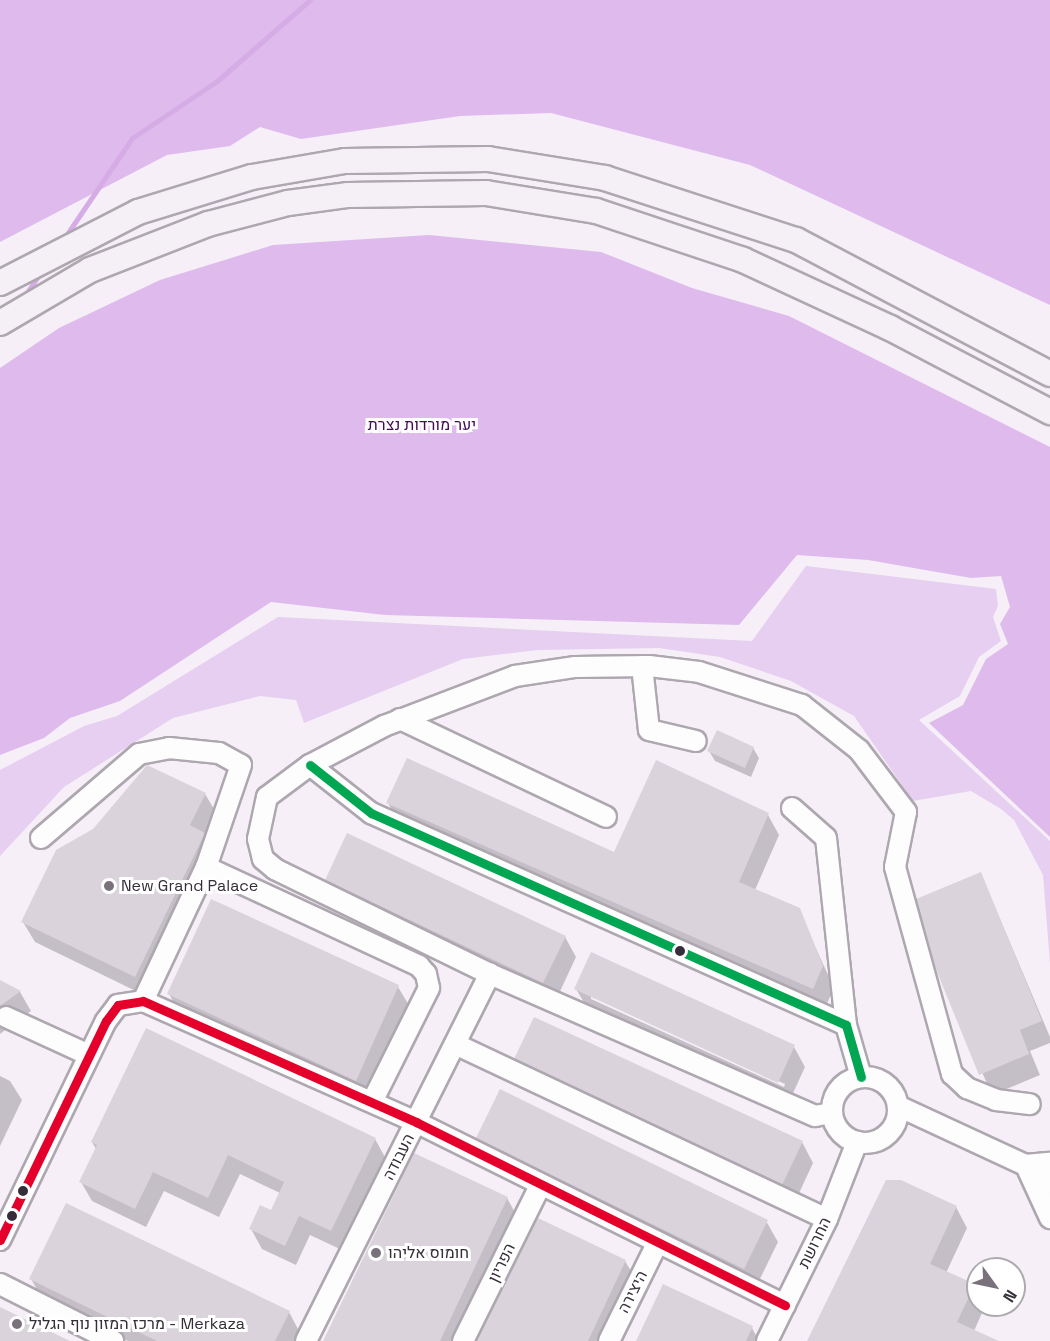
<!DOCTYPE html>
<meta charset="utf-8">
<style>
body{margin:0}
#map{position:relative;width:1050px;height:1341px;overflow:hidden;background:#f6eff8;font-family:"Space Grotesk",Heebo,sans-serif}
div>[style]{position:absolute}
.green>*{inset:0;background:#e6cff0}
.forest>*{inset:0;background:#debbec}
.shadow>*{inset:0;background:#0003}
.stream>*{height:5px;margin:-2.5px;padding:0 2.5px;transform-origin:2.5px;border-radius:2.5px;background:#d6ace7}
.building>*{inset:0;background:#dad3dc}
.roads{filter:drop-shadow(2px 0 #aea7b0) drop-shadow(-2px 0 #aea7b0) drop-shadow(0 2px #aea7b0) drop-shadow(0 -2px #aea7b0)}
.minor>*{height:20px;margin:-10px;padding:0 10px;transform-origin:10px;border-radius:10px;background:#fefdfe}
.minor>.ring{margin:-10px;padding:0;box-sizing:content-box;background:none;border:20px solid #fefdfe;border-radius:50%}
.major>*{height:24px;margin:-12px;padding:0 12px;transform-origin:12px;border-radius:12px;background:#f4f0f6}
.bus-1>*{height:9px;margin:-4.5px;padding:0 4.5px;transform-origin:4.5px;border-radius:4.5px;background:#e4002b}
.bus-2>*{height:9px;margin:-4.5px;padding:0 4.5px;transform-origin:4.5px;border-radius:4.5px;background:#00a651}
.dots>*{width:16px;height:16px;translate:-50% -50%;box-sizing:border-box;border:3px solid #fff;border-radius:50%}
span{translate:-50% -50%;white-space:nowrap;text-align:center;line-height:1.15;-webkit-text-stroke:6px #fff;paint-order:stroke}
.park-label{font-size:16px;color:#430b55}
.poi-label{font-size:16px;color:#352d38}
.left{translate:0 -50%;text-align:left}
.street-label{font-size:16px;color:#352d38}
.north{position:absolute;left:966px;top:1257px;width:60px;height:60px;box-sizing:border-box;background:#fff;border:2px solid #aeabaf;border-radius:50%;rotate:123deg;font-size:16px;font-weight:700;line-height:24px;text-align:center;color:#352d38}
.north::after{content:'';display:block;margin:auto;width:21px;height:27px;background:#79717b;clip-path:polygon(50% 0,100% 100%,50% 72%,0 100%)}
</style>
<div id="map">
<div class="green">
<div style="clip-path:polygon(806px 566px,996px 589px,998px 606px,993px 617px,1001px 641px,979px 657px,960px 696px,919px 720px,1050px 841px,1050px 963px,1043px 875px,1014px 820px,1001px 809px,971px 791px,913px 801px,854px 716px,791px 681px,720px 657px,659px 648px,538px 650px,463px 659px,304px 723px,296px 700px,260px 696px,173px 718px,64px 787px,0 856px,0 770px,84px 726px,117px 716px,278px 617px,752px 641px)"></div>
</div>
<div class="forest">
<div style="clip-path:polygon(0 0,1050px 0,1050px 305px,750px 165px,551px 113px,460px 116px,301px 139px,260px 127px,230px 146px,167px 155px,0 242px)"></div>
<div style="clip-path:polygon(429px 235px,601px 252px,692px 288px,789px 316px,1050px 447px,1050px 837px,929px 723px,963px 705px,986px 659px,1008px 644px,1000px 624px,1010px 607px,1001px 576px,971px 578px,868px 560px,797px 555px,739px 625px,385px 615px,271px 602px,120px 701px,70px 718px,44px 738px,0 755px,0 368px,59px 328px,160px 280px,273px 245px)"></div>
</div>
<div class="shadow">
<div style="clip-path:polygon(753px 748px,759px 758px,751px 777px,715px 761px,709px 751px)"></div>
<div style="clip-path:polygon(205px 794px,217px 814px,206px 837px,215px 854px,146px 996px,35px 942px,23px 922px,94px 830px)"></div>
<div style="clip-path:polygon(388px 803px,614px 854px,768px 815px,779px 835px,755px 890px,798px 909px,834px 988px,825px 1008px,399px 823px)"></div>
<div style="clip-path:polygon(981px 874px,1050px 1037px,1050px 1043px,1030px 1051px,1040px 1075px,992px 1095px,936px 967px)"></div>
<div style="clip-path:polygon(327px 880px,565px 937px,576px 957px,555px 1002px,338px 900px)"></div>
<div style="clip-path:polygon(212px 901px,398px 987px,410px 1007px,367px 1100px,181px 1015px,169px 994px)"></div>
<div style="clip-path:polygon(0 982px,20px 992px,31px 1011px,0 1034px)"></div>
<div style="clip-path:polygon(evenodd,576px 989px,794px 1047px,805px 1067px,789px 1102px,588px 1009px,576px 989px,591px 995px,785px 1084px,784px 1087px,591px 999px,591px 995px)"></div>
<div style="clip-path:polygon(516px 1059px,802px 1142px,813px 1163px,794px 1204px,528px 1079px)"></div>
<div style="clip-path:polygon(0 1076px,10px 1081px,22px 1100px,0 1146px)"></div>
<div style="clip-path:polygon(478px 1138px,766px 1221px,778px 1242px,755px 1289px,490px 1159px)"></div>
<div style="clip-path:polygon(375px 1139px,386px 1159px,342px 1250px,310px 1235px,296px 1265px,262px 1249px,251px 1229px,271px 1212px,280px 1193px,240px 1174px,219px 1217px,164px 1191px,146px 1227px,92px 1201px,81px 1182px,96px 1149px,92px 1142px)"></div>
<div style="clip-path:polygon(507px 1198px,518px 1218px,460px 1341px,325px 1341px)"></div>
<div style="clip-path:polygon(956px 1207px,967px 1228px,946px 1273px,974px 1286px,978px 1305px,985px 1306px,974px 1331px,995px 1341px,810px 1341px)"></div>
<div style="clip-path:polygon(625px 1261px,637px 1281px,609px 1341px,479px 1341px)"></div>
<div style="clip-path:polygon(31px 1279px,289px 1312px,300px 1333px,296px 1341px,128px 1341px,43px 1300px)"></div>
<div style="clip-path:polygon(752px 1328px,759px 1341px,638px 1341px)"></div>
</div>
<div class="stream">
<div style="left:63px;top:240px;width:123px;rotate:-55.9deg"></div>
<div style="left:132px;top:138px;width:102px;rotate:-33.8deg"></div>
<div style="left:217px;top:81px;width:123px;rotate:-41.1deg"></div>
<div style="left:24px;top:297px;width:30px;rotate:-56deg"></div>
</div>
<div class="building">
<div style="clip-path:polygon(717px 730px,754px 747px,745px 768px,707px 751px)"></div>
<div style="clip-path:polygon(407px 758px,614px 852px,656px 760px,769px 813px,739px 882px,800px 908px,823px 966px,813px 989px,386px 803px)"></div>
<div style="clip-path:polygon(147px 765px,206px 793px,190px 825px,205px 833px,135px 977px,21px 922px,56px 850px,93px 829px)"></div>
<div style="clip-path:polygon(347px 833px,566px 936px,543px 983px,325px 880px)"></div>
<div style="clip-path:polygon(981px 872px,1042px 1021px,1020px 1030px,1029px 1054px,979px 1075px,935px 967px,916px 899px)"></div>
<div style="clip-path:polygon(211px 899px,399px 985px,356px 1081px,167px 994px)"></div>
<div style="clip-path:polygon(591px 952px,795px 1045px,778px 1083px,574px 989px)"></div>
<div style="clip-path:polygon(0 980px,21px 991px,0 1006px)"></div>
<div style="clip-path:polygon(534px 1017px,803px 1141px,782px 1185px,514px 1059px)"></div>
<div style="clip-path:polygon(146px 1028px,376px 1138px,331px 1231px,299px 1216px,285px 1246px,249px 1229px,260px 1205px,271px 1210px,284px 1182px,228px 1155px,208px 1198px,153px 1172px,135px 1209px,79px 1182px,97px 1145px,91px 1142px)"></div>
<div style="clip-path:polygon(500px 1089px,768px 1220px,744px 1269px,476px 1138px)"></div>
<div style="clip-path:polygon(414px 1153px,508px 1197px,440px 1341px,323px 1341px)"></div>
<div style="clip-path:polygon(886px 1180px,901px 1180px,957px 1206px,930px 1264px,975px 1284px,957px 1322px,999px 1341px,807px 1341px)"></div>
<div style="clip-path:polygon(66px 1203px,290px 1311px,275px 1341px,157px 1341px,29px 1279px)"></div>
<div style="clip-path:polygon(538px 1218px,626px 1260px,588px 1341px,477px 1341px)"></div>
<div style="clip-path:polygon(663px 1284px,753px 1326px,746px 1341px,636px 1341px)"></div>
<div style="clip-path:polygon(0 1307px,70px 1341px,0 1341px)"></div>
</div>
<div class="roads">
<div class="minor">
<div style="left:642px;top:666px;width:64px;rotate:83.8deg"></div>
<div style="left:649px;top:730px;width:48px;rotate:13.2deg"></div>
<div style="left:400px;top:719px;width:228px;rotate:25.4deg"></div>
<div style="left:310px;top:765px;width:78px;rotate:38.2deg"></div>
<div style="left:371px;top:813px;width:520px;rotate:24.05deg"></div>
<div style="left:846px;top:1025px;width:54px;rotate:73.9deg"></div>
<div style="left:792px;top:808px;width:45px;rotate:41.4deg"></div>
<div style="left:826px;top:838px;width:188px;rotate:83.9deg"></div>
<div style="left:41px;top:838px;width:129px;rotate:-40.6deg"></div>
<div style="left:139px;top:754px;width:31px;rotate:-11deg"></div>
<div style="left:169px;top:748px;width:50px;rotate:5.7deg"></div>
<div style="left:219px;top:753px;width:25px;rotate:29deg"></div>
<div style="left:241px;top:765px;width:108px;rotate:108.9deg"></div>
<div style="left:143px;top:1001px;width:148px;rotate:-64.8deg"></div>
<div style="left:206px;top:867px;width:235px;rotate:24.9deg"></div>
<div style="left:419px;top:966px;width:11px;rotate:49deg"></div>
<div style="left:426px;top:974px;width:14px;rotate:78deg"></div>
<div style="left:429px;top:988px;width:127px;rotate:116.6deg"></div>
<div style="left:6px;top:1017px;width:91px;rotate:24.6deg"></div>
<div style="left:455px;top:1044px;width:411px;rotate:25.2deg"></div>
<div class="ring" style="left:832px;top:1077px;width:46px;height:46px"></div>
<div style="left:898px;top:1106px;width:140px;rotate:24.9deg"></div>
<div style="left:1025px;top:1165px;width:31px;rotate:37deg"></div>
<div style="left:832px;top:1113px;width:17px;rotate:170deg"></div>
<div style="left:815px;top:1116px;width:355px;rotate:-156.4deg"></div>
<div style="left:490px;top:974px;width:239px;rotate:-154deg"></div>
<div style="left:275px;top:869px;width:16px;rotate:-140deg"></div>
<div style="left:263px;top:859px;width:21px;rotate:-104deg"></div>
<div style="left:258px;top:839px;width:43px;rotate:-77.9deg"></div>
<div style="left:267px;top:797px;width:54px;rotate:-36.7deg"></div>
<div style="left:310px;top:765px;width:84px;rotate:-27.8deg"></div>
<div style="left:384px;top:726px;width:140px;rotate:-20.9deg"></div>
<div style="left:515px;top:676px;width:61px;rotate:-8.5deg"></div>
<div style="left:575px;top:667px;width:74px;rotate:-0.8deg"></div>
<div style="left:649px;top:666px;width:50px;rotate:6.8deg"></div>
<div style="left:699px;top:672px;width:108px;rotate:17.8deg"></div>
<div style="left:802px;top:705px;width:73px;rotate:38.3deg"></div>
<div style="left:859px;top:750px;width:78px;rotate:52.8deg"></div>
<div style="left:906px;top:812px;width:56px;rotate:101.3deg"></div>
<div style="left:895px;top:867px;width:215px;rotate:74.6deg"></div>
<div style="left:952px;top:1074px;width:21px;rotate:43deg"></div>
<div style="left:967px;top:1088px;width:31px;rotate:22deg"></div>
<div style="left:996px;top:1100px;width:34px;rotate:7deg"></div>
<div style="left:1025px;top:1165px;width:25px;rotate:-5deg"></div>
<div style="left:1028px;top:1170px;width:53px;rotate:65.4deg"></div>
<div style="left:0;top:1240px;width:243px;rotate:-64.2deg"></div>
<div style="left:106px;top:1021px;width:20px;rotate:-53deg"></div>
<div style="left:118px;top:1005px;width:25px;rotate:-9deg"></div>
<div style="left:143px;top:1001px;width:299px;rotate:23.9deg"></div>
<div style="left:416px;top:1122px;width:412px;rotate:26.4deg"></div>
<div style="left:0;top:1284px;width:127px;rotate:26.8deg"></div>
<div style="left:306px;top:1341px;width:411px;rotate:-63.4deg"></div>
<div style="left:463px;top:1341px;width:175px;rotate:-63.6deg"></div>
<div style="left:609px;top:1341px;width:110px;rotate:-63.7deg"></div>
<div style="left:767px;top:1341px;width:136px;rotate:-63.8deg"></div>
<div style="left:827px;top:1219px;width:83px;rotate:-68.7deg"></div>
</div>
<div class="major">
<div style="left:0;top:283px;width:155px;rotate:-27.2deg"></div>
<div style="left:138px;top:212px;width:119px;rotate:-17.1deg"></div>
<div style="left:252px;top:177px;width:94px;rotate:-9.8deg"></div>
<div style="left:345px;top:161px;width:143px;rotate:-0.8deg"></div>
<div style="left:488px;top:159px;width:119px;rotate:9.2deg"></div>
<div style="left:605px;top:178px;width:201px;rotate:18deg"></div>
<div style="left:796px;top:240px;width:287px;rotate:27.8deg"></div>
<div style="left:0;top:323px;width:104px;rotate:-30.5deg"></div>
<div style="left:90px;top:270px;width:127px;rotate:-21.3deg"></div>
<div style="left:208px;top:224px;width:83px;rotate:-14.7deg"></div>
<div style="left:288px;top:203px;width:61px;rotate:-7.6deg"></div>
<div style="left:348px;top:195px;width:138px;rotate:-0.8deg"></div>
<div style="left:486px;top:193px;width:111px;rotate:9.3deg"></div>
<div style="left:596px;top:211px;width:155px;rotate:18.4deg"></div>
<div style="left:743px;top:260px;width:162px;rotate:24.8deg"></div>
<div style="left:890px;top:328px;width:181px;rotate:27.7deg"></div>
</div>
</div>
<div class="bus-1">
<div style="left:0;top:1240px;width:243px;rotate:-64.2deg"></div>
<div style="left:106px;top:1021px;width:20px;rotate:-53deg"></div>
<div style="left:118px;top:1005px;width:25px;rotate:-9deg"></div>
<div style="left:143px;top:1001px;width:299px;rotate:23.9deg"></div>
<div style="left:416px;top:1122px;width:412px;rotate:26.4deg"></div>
</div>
<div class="bus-2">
<div style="left:310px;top:765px;width:78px;rotate:38.2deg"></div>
<div style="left:371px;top:813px;width:520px;rotate:24.05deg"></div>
<div style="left:846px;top:1025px;width:54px;rotate:73.9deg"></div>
</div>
<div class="dots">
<div style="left:109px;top:886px;background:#79717b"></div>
<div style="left:680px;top:951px;background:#352d38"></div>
<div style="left:23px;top:1191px;background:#352d38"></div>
<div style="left:12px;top:1216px;background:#352d38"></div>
<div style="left:376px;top:1253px;background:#79717b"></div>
<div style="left:17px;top:1324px;background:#79717b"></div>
</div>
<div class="park-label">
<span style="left:422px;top:425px">יער מורדות נצרת</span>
</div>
<div class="poi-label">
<span class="left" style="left:121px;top:886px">New Grand Palace</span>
<span class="left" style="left:388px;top:1253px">חומוס אליהו</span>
<span class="left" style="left:29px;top:1324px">מרכז המזון נוף הגליל - Merkaza</span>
</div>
<div class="street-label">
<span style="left:399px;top:1157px;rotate:-63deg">העבודה</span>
<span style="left:815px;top:1243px;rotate:-64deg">החרושת</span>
<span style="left:502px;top:1263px;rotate:-64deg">הפריון</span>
<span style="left:633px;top:1292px;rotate:-63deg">היצירה</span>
</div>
<div class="north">N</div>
</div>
